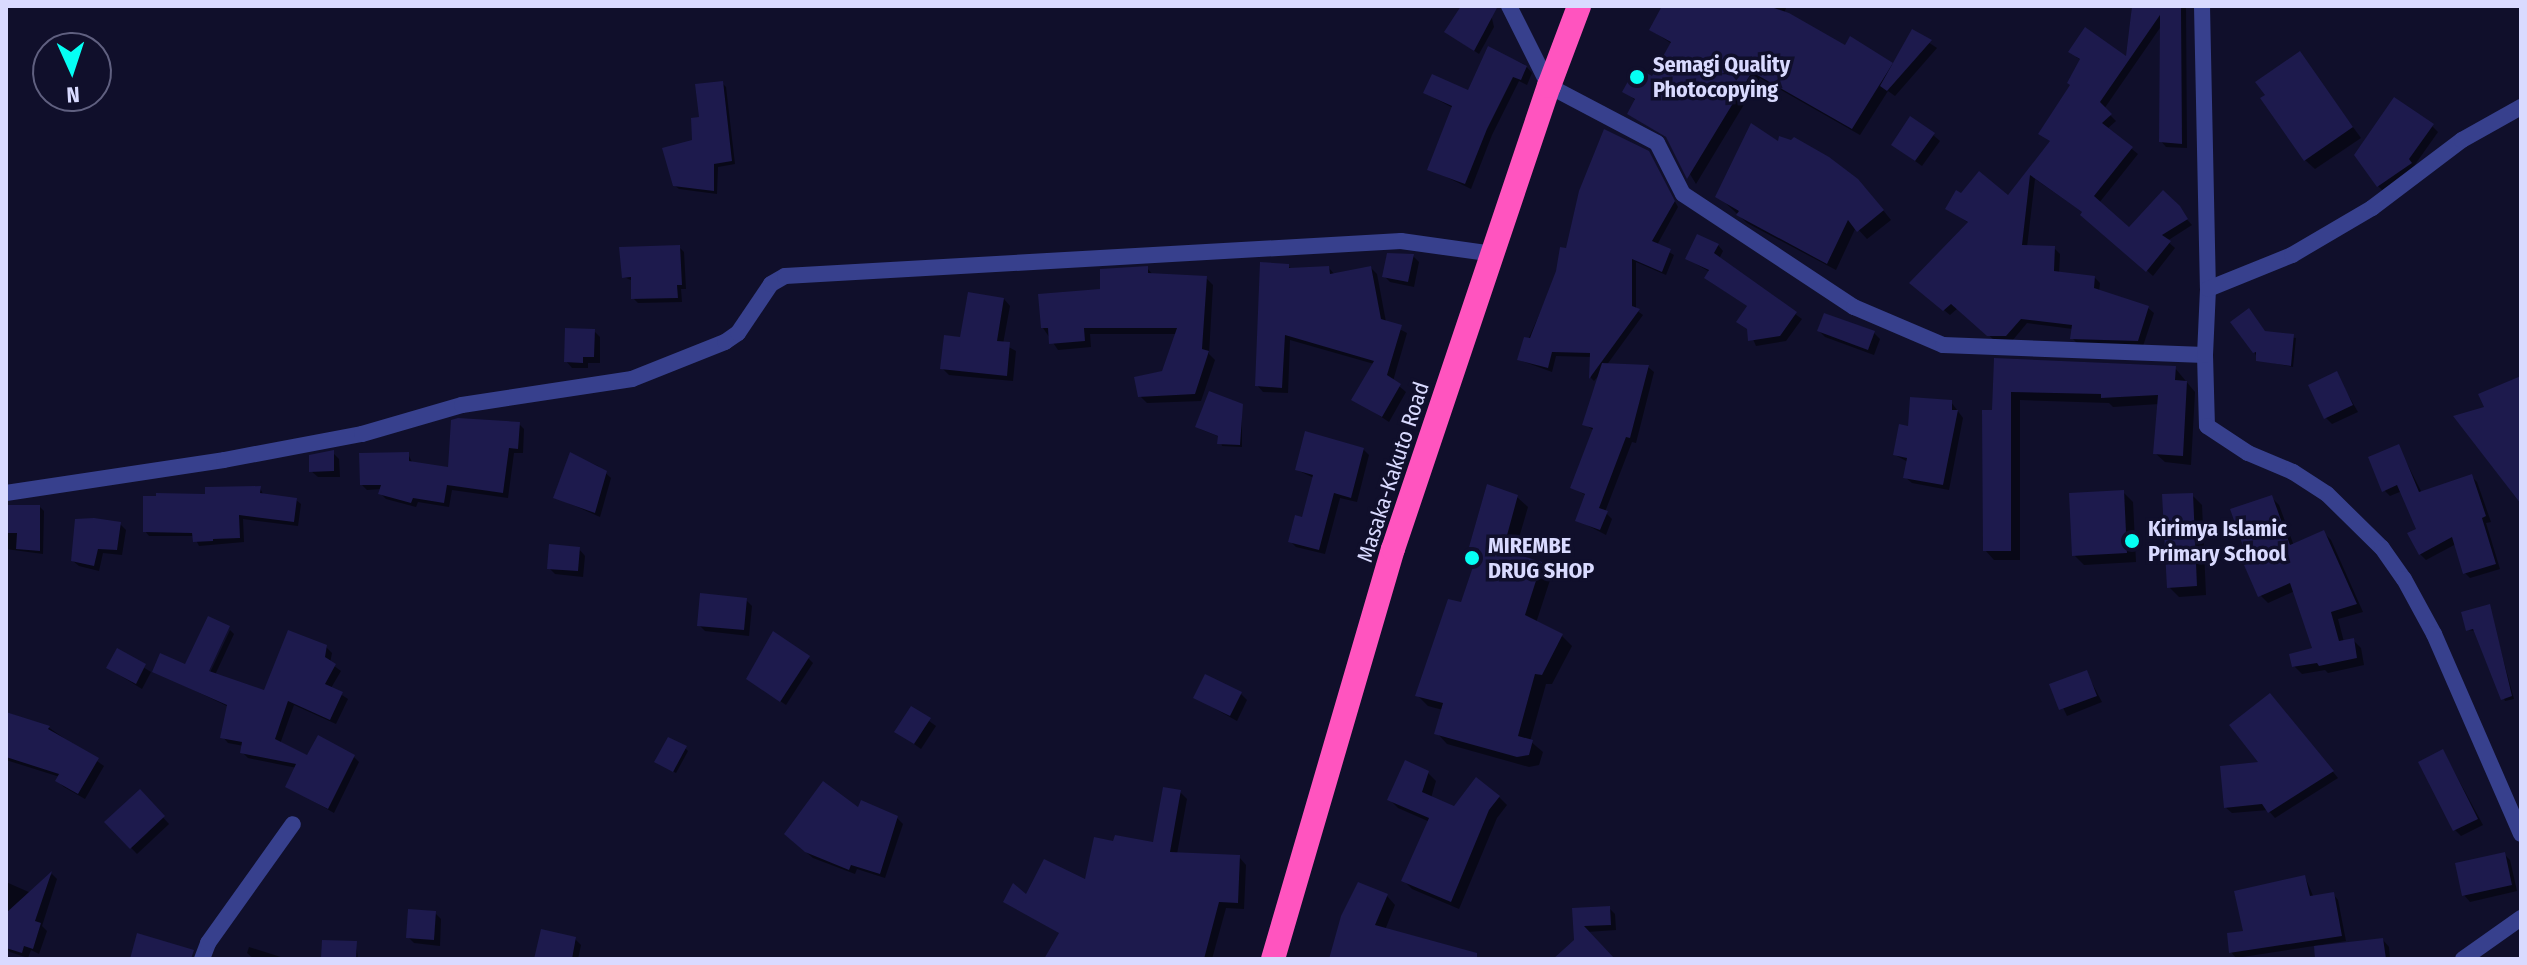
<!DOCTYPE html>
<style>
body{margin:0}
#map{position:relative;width:2527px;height:965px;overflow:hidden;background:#100f2b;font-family:"Fira Sans Condensed",sans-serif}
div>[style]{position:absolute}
.shadow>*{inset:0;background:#0007}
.building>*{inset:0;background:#1d1a4d}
.street>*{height:16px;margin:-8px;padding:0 8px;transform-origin:8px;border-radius:8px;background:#37408d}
.highway>*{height:24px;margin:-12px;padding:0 12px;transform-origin:12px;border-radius:12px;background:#ff54bf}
.dots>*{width:22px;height:22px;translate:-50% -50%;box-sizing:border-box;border:4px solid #100f2b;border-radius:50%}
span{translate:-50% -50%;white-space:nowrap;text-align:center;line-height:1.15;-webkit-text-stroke:7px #100f2b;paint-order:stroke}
.poi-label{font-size:22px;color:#d9daff;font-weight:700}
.left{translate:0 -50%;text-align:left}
.street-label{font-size:22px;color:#d9daff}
.frame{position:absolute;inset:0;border:8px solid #d9daff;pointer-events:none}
.north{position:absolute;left:32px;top:32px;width:80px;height:80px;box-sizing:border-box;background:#100f2b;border:2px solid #606080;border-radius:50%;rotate:177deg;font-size:22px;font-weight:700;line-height:32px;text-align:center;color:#d9daff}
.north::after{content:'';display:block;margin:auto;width:28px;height:36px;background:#05fff4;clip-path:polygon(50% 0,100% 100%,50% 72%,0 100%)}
</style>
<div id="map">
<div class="shadow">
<div style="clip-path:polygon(1464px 6px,1489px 6px,1494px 27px,1479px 54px,1452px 36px)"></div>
<div style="clip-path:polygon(1664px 6px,1787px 6px,1784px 13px,1845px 48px,1894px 66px,1913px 32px,1937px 48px,1895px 96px,1888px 91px,1860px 135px,1760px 78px,1696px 184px,1668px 138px,1629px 114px,1636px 101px,1624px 91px,1653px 79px,1672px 44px,1651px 30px)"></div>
<div style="clip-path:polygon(2132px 6px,2186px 6px,2187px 148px,2166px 147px,2161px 141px,2162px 25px,2104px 109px,2116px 121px,2107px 129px,2138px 154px,2099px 203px,2130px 230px,2163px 193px,2192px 225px,2167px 241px,2175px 248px,2153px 276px,2084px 213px,2035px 179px,2027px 247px,2054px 248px,2060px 254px,2059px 274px,2094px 277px,2100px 283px,2099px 292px,2148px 308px,2154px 313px,2143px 346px,2078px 344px,2072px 338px,2073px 329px,2027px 323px,2012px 341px,1994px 340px,1958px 308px,1950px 315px,1917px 288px,1970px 224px,1948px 209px,1962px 195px,2009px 198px,2052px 142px,2041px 133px,2072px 86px,2081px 60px,2076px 57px,2128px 59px)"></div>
<div style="clip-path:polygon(1489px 49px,1524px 64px,1532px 73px,1527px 85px,1519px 81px,1492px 135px,1471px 189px,1430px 169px,1453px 108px,1425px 93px,1469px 93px)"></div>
<div style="clip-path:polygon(2299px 54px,2361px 138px,2315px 169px,2305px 160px)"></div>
<div style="clip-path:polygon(722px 83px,726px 87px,735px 164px,718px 167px,717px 194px,679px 189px,674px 185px,701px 119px)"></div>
<div style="clip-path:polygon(2432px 126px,2438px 132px,2414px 166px,2384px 192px,2378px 186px)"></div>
<div style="clip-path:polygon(1933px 135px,1940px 141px,1922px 166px,1893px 145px)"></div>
<div style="clip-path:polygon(1778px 144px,1866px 189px,1891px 220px,1867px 239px,1856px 227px,1836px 270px,1747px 223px,1718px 196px)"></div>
<div style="clip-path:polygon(1648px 153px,1678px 207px,1657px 245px,1674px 255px,1666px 275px,1636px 262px,1636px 310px,1643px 315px,1606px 366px,1648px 367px,1654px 372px,1636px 443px,1632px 442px,1605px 512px,1612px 519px,1606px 535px,1577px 520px,1587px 496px,1573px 488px,1594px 431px,1585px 424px,1600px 374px,1594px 381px,1591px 378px,1592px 357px,1556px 356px,1552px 372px,1519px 360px,1568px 250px)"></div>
<div style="clip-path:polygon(1718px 245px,1723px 251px,1719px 259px,1802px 319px,1786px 341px,1756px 346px,1749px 330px,1739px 322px,1749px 307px,1712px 283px,1706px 278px,1710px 272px,1687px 259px)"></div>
<div style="clip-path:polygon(679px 247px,684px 252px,686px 289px,681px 289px,682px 302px,638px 303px,633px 298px,633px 281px,624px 277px)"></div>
<div style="clip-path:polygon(1413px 256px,1419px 262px,1414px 287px,1390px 282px,1384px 276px)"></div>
<div style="clip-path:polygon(1288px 266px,1293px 270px,1329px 268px,1335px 275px,1371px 268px,1377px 274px,1386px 322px,1407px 333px,1393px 381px,1406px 392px,1389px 422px,1354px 399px,1374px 364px,1290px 340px,1288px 393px,1263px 392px,1257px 385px)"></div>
<div style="clip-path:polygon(1147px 268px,1154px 276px,1206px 278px,1213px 285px,1209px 354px,1215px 360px,1201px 401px,1147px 403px,1140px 396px,1163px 373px,1177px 334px,1090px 334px,1091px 347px,1058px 350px,1043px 328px)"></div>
<div style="clip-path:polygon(1004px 299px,1010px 306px,1003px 344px,1016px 351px,1013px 381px,949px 375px,942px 368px,962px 339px)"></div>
<div style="clip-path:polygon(594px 331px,600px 337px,600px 363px,588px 363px,588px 368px,572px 368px,566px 361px)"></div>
<div style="clip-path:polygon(1819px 331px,1874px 333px,1880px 339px,1874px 355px,1825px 337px)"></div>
<div style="clip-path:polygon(2265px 333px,2296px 338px,2293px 367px,2258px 360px,2254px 351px)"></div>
<div style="clip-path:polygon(1996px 360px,2175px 368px,2195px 392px,2191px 465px,2165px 462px,2155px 453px,2159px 404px,2113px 407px,2109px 403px,2020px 400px,2020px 560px,1994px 560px,1985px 550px)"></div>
<div style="clip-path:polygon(2336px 374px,2358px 412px,2332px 424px,2326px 418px)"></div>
<div style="clip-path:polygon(1951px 402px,1963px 418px,1949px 490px,1912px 483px,1905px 477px,1908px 462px,1895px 455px,1909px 428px)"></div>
<div style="clip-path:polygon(1242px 405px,1242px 447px,1222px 446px,1220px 437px,1200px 429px)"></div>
<div style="clip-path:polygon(519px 424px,524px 429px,523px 453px,514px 453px,508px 498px,452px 490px,449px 507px,418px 502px,416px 507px,386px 499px,381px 494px,382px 489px,367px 490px,362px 485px,408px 454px,413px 464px,449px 469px)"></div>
<div style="clip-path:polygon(2398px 446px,2422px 493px,2471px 476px,2477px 482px,2491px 522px,2486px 523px,2500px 569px,2470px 578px,2464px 572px,2456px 544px,2426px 560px,2420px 554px,2419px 530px,2402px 491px,2390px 496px,2384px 490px)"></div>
<div style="clip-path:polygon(1363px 449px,1369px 455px,1357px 502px,1340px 498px,1325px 554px,1296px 547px,1290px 541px,1303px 519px,1314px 478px,1297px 470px)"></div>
<div style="clip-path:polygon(333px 453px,339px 459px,340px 477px,318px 477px,311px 471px)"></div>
<div style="clip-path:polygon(571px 454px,598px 466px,611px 478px,600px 517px,555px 497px)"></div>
<div style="clip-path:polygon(260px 488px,264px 496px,296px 500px,301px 504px,298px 526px,243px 519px,244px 542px,199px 546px,194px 536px,149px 536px,145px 531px,159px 498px,207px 496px)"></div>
<div style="clip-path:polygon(2123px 492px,2133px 502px,2136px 562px,2084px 565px,2074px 555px)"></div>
<div style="clip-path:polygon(2192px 495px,2202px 505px,2206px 595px,2179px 597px,2169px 587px)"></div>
<div style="clip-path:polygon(1517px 497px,1528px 507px,1514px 555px,1541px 564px,1552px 574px,1536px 623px,1562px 636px,1572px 646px,1552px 684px,1546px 684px,1530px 741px,1543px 752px,1539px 765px,1529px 767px,1447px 744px,1437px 733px,1443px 710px,1428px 706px,1417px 695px,1462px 605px,1480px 554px,1471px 546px)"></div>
<div style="clip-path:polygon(2271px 497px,2279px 505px,2294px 546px,2323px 532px,2331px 540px,2363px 612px,2338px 619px,2344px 642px,2353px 640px,2361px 648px,2364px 665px,2328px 673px,2325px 670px,2302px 674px,2294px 666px,2315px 649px,2295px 591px,2268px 603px,2260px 595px,2252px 564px)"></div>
<div style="clip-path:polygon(40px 507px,44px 511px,43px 554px,6px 549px,6px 518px)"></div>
<div style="clip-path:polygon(120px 524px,126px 530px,122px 555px,103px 553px,99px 571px,79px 566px,73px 561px)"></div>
<div style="clip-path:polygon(579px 549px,585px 556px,583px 577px,555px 574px,549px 568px)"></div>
<div style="clip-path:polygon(746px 600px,752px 606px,749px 636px,705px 631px,699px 625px)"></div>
<div style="clip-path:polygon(2489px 607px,2514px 699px,2505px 701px,2476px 631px,2468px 630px)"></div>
<div style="clip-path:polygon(230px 630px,234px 634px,215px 675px,265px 693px,326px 647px,332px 653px,330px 663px,341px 671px,331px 688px,348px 699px,336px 724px,294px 705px,280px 744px,308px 758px,354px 757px,359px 762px,334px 813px,287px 786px,297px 768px,248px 758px,242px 752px,244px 746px,228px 743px,223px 737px,229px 707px,154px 671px,206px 681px)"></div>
<div style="clip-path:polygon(117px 651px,151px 672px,142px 689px,108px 668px)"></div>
<div style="clip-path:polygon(808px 658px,813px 663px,786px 705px,753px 683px)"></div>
<div style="clip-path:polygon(2086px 672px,2102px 702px,2067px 716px,2052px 685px)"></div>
<div style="clip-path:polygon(1241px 694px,1247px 700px,1237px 721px,1196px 698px)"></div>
<div style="clip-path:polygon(2276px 702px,2338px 778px,2275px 818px,2268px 810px,2232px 813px,2225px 807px,2262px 764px)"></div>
<div style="clip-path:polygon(911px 708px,936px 726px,921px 749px,896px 731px)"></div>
<div style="clip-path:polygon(6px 712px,48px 727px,104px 766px,85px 799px,64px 787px,57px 781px,60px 777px,6px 760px)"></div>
<div style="clip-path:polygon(685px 748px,688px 751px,676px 773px,659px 764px)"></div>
<div style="clip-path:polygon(2443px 751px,2483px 825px,2461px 836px,2455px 830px)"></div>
<div style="clip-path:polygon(1427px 772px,1436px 781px,1431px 798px,1455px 808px,1499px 797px,1507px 805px,1497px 818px,1459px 909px,1412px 889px,1404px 881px,1430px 822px,1398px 808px,1390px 800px)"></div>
<div style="clip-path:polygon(140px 792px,169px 824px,137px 854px,107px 823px)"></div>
<div style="clip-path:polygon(1180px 792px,1187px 799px,1177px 854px,1239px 857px,1246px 865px,1244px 909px,1226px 908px,1212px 959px,1108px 959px,1006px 902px,1087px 882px,1155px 845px)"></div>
<div style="clip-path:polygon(859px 810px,897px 818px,903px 824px,885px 878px,857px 869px,855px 874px,813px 858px,792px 840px)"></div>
<div style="clip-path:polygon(2504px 854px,2510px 860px,2517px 891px,2470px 902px,2464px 895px)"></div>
<div style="clip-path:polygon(52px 874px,57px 879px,42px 926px,47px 931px,39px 954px,31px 950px,28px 958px,10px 952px,6px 948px,6px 882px,31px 893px)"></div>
<div style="clip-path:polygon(2305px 877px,2314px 898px,2333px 894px,2338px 900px,2346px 941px,2236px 958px,2231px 952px,2245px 933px)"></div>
<div style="clip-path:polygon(1387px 896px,1395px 905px,1385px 930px,1454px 959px,1331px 959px)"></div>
<div style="clip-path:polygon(1609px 908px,1615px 914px,1616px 930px,1587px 932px,1613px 959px,1563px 959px,1576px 941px,1574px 909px)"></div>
<div style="clip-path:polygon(435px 913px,441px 919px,440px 946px,414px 943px,408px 937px)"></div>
<div style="clip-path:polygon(575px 939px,581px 945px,578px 959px,536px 959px)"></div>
<div style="clip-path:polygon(2383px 940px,2389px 947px,2390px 959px,2349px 959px)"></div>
<div style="clip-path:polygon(356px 943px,358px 959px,323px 958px)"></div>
<div style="clip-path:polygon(249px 947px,287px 959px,254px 959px,247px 953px)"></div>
</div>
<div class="building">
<div style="clip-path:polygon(1461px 6px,1498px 6px,1474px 51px,1444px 32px)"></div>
<div style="clip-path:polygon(1662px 6px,1768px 6px,1789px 13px,1845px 45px,1850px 36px,1893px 63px,1852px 129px,1752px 72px,1687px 179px,1666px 137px,1627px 114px,1635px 99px,1622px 92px,1636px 67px,1652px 76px,1671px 42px,1649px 30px)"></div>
<div style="clip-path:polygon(2132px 6px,2181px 6px,2182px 144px,2159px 142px,2160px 15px,2100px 102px,2112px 114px,2102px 123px,2133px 147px,2094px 196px,2129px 227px,2163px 190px,2180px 206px,2188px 219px,2162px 235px,2171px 241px,2146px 272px,2080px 215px,2082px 212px,2030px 175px,2022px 245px,2055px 246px,2054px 271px,2095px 276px,2094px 288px,2149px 306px,2138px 341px,2070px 339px,2072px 325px,2021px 319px,2006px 336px,1987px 336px,1951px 304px,1943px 311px,1909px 283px,1968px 222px,1945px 209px,1956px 190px,1961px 193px,1979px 171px,2008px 195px,2050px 141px,2038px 134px,2070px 85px,2067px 83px,2080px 59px,2068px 52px,2085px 27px,2126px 56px)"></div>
<div style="clip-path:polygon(1912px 29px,1932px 40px,1887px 91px,1880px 86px)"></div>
<div style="clip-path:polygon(1488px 46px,1527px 66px,1521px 80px,1513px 77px,1487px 129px,1465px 184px,1427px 170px,1452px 106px,1423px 93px,1432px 74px,1468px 90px)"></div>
<div style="clip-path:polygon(2300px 51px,2353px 127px,2304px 161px,2260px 98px,2265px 95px,2255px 82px)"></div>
<div style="clip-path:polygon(723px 81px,732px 161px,714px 164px,714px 191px,673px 186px,662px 148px,692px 140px,691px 118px,699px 117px,695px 84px)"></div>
<div style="clip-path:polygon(2394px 97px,2434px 124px,2409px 159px,2412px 163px,2377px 187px,2354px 155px)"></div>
<div style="clip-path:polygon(1910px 116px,1935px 133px,1915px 161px,1891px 145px)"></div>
<div style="clip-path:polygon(1751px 123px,1778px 141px,1779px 136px,1791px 140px,1794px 137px,1829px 157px,1858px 179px,1884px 210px,1857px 232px,1848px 220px,1827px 264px,1736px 215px,1739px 211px,1715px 197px)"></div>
<div style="clip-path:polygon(1604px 129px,1649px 151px,1675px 201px,1652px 241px,1671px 249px,1662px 272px,1632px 259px,1632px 306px,1640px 309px,1589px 379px,1590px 353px,1552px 352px,1548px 368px,1517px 360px,1524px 337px,1530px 338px,1556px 271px,1560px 247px,1566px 248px,1579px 191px)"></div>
<div style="clip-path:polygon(1697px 234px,1719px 244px,1714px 253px,1797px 312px,1780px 336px,1748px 341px,1747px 329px,1736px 322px,1747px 306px,1704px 278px,1709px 270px,1685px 259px)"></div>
<div style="clip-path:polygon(680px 245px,682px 285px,677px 285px,678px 298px,631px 299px,631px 277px,622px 278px,619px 247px)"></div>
<div style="clip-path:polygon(1387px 253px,1414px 254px,1408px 282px,1382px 277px)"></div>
<div style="clip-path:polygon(1260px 262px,1289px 264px,1289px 268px,1329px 266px,1330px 274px,1371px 266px,1381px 319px,1402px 325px,1387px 375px,1401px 384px,1382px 417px,1351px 400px,1374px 361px,1285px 335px,1282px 388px,1255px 386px)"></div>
<div style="clip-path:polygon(1148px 266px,1148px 273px,1207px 276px,1202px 349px,1209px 351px,1195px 394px,1138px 397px,1134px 377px,1162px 371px,1177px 328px,1084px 328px,1085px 341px,1049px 344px,1048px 328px,1041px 328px,1038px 294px,1100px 289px,1100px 269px)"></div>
<div style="clip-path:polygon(968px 292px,1004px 298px,997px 341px,1010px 342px,1007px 376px,940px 369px,944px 335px,960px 337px)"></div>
<div style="clip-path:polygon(2249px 308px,2265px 331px,2294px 334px,2291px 366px,2256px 361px,2256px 352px,2253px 353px,2230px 322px)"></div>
<div style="clip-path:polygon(1824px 313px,1875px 331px,1868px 350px,1817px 331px)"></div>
<div style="clip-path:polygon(565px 328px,595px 329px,594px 357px,583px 357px,583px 363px,564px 362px)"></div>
<div style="clip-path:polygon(1994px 358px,2176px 366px,2175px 380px,2187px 381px,2183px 456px,2153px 454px,2158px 395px,2101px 398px,2101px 394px,2011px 392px,2011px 551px,1983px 551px,1982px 410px,1992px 410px)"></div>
<div style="clip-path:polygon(1602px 363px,1649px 365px,1630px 438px,1626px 437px,1599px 508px,1608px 511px,1600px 530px,1575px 521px,1585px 494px,1570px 488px,1593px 428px,1582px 425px)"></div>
<div style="clip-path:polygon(2337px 371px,2353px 405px,2324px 419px,2308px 385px)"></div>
<div style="clip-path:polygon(2521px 376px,2521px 504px,2453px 416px,2484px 407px,2478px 394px)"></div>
<div style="clip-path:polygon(1209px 391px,1243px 404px,1240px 445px,1217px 444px,1218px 436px,1195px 427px)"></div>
<div style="clip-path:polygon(1910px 397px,1952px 400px,1952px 410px,1958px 410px,1943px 485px,1903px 478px,1907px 458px,1893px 455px,1899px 424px,1908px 426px)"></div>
<div style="clip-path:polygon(458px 418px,520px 422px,518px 449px,509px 448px,503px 493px,447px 485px,444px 503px,413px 498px,411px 503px,378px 494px,381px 485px,360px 485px,359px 453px,409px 452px,409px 461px,448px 467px,451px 420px)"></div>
<div style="clip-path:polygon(1305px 431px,1364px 448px,1351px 498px,1334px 493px,1319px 550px,1288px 542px,1295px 515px,1302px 517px,1313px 475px,1295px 470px)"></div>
<div style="clip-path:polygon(2399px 444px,2419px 492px,2472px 474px,2486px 516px,2482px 518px,2496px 564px,2463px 574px,2452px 537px,2419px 555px,2407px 533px,2416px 529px,2397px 485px,2382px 492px,2368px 457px)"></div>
<div style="clip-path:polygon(334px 450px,334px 471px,309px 472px,309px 455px)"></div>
<div style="clip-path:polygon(570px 452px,607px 471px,595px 513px,553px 498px)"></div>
<div style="clip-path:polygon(1487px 484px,1518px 495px,1503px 550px,1542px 562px,1525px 615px,1563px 634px,1542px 675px,1535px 674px,1518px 736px,1533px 740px,1529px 755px,1517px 757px,1434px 734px,1443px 703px,1415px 696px,1448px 599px,1461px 602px,1479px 549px,1469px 547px)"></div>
<div style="clip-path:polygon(261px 486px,260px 493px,297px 498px,294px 522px,239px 515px,240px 538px,213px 539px,213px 541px,193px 542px,192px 533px,143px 532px,143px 496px,156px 496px,156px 493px,205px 494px,205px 487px)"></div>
<div style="clip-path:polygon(2124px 490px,2127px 553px,2072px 556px,2069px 493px)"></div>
<div style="clip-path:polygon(2193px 493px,2197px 586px,2167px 588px,2162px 494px)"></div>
<div style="clip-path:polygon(2272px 495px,2290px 545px,2324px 530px,2357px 604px,2331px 612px,2339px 641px,2354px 638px,2357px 658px,2319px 666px,2317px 663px,2292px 667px,2289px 654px,2312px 648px,2290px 583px,2258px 597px,2244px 565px,2249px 563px,2230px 509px)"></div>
<div style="clip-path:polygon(8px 505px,40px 505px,40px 551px,16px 549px,17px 533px,8px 533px)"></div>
<div style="clip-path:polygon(94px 518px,121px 522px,117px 550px,98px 549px,94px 566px,71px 561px,75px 519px)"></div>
<div style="clip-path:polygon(549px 544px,580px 547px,578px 571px,547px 569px)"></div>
<div style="clip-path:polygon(700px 593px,747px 598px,744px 630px,697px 626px)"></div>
<div style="clip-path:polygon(2490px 604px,2512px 696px,2501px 700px,2473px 629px,2466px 631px,2461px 612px)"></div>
<div style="clip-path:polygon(208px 616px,230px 626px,209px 671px,264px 690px,288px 630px,327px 645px,325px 657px,336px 664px,325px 684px,343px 692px,330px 720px,288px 701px,275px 739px,307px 755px,318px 735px,355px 755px,328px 809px,285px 787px,296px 764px,240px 753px,242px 742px,220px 738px,227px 705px,152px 672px,160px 653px,185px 664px)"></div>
<div style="clip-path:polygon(773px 631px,810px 656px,780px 702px,746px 679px)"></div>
<div style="clip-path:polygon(117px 648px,146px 664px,136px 684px,106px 668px)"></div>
<div style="clip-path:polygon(2087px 670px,2097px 696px,2059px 710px,2049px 684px)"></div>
<div style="clip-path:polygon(1205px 674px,1242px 692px,1230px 716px,1193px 698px)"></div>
<div style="clip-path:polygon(2270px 693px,2334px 771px,2268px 813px,2262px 804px,2224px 808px,2220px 766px,2258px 762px,2229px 725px)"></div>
<div style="clip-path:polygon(911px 706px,931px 718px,914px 744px,894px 732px)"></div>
<div style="clip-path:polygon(6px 712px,50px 726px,48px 729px,99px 758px,78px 794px,55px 781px,59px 774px,6px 757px)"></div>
<div style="clip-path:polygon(668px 737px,687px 746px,673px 772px,654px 762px)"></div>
<div style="clip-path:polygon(2443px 749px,2478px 819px,2453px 831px,2418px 762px)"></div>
<div style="clip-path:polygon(1405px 760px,1429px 771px,1422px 792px,1454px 806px,1476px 777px,1500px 796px,1489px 810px,1451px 902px,1401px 881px,1429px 818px,1387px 800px)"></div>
<div style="clip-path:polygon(823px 781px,858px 807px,861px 800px,898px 816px,880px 874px,851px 865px,849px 870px,805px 852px,784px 834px)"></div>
<div style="clip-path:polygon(1163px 787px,1181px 790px,1170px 852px,1240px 855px,1238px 903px,1219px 902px,1204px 959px,1044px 959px,1059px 933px,1003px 902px,1013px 883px,1026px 894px,1044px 859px,1085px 879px,1094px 837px,1113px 841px,1115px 835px,1153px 842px)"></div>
<div style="clip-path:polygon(140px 789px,165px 816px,130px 849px,104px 822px)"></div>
<div style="clip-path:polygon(2505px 852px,2512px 885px,2462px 896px,2455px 863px)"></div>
<div style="clip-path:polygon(52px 871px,35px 921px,41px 923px,33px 949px,24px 946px,22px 953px,6px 948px,6px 913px)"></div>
<div style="clip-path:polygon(2305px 875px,2310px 896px,2334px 892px,2342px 936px,2229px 953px,2227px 933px,2243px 931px,2234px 891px)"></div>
<div style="clip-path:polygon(1358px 882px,1388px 894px,1375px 925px,1477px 953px,1477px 959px,1329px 959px,1341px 916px)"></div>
<div style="clip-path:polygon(1610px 906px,1611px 925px,1584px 926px,1615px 959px,1553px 959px,1574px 940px,1572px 908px)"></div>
<div style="clip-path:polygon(408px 909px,436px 911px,434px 940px,406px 938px)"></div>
<div style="clip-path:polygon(541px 929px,576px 937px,572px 959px,534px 959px)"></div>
<div style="clip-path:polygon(137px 933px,194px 950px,191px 959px,130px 959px)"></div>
<div style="clip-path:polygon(2383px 938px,2386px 959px,2315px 959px,2314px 946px)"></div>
<div style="clip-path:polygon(322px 940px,357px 941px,356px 959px,321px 958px)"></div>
</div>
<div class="street">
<div style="left:1509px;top:6px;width:89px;rotate:63.4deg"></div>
<div style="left:1549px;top:86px;width:122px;rotate:27.8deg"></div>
<div style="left:1657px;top:143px;width:57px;rotate:63deg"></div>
<div style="left:1683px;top:194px;width:205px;rotate:33.5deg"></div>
<div style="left:1854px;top:307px;width:97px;rotate:23.1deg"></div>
<div style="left:1943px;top:345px;width:262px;rotate:2.2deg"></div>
<div style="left:2205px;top:355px;width:71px;rotate:88.4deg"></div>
<div style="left:2207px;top:426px;width:49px;rotate:33.4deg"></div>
<div style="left:2248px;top:453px;width:49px;rotate:22.9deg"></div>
<div style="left:2293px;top:472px;width:40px;rotate:32.9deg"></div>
<div style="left:2327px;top:494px;width:77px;rotate:44.5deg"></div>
<div style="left:2382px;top:548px;width:38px;rotate:55deg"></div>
<div style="left:2404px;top:579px;width:63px;rotate:61.4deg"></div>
<div style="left:2434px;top:634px;width:218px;rotate:66.5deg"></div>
<div style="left:2202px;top:6px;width:283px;rotate:88.8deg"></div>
<div style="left:2208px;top:289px;width:66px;rotate:92.6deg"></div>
<div style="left:2208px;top:289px;width:91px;rotate:-22deg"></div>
<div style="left:2292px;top:255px;width:93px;rotate:-30.4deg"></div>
<div style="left:2372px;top:208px;width:113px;rotate:-37.1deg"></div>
<div style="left:2462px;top:140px;width:68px;rotate:-29.2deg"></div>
<div style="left:6px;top:493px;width:220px;rotate:-8.6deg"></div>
<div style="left:224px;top:460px;width:140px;rotate:-10.7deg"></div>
<div style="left:362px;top:434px;width:104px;rotate:-16.2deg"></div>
<div style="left:462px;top:405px;width:172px;rotate:-8.7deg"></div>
<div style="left:632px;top:379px;width:100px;rotate:-21.7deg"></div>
<div style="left:725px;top:342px;width:16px;rotate:-35deg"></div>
<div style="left:738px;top:333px;width:59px;rotate:-56deg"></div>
<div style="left:771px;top:284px;width:16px;rotate:-30deg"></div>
<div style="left:785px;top:276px;width:617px;rotate:-3.25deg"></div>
<div style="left:1401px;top:241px;width:93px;rotate:8deg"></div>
<div style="left:202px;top:959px;width:17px;rotate:-69deg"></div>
<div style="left:208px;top:943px;width:146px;rotate:-54.5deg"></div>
<div style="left:2463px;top:959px;width:71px;rotate:-35.3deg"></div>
</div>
<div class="highway">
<div style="left:1273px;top:959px;width:427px;rotate:-73.7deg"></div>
<div style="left:1393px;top:549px;width:489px;rotate:-71.4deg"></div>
<div style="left:1549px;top:86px;width:85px;rotate:-69.4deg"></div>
</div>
<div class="dots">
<div style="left:1637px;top:77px;background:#05fff4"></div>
<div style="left:2132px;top:541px;background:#05fff4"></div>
<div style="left:1472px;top:558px;background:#05fff4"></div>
</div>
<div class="poi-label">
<span class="left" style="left:1653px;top:77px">Semagi Quality<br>Photocopying</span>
<span class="left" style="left:2148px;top:541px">Kirimya Islamic<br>Primary School</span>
<span class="left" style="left:1488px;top:558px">MIREMBE<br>DRUG SHOP</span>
</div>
<div class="street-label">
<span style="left:1393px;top:472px;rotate:-72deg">Masaka-Kakuto Road</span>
</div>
<div class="frame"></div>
<div class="north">N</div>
</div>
